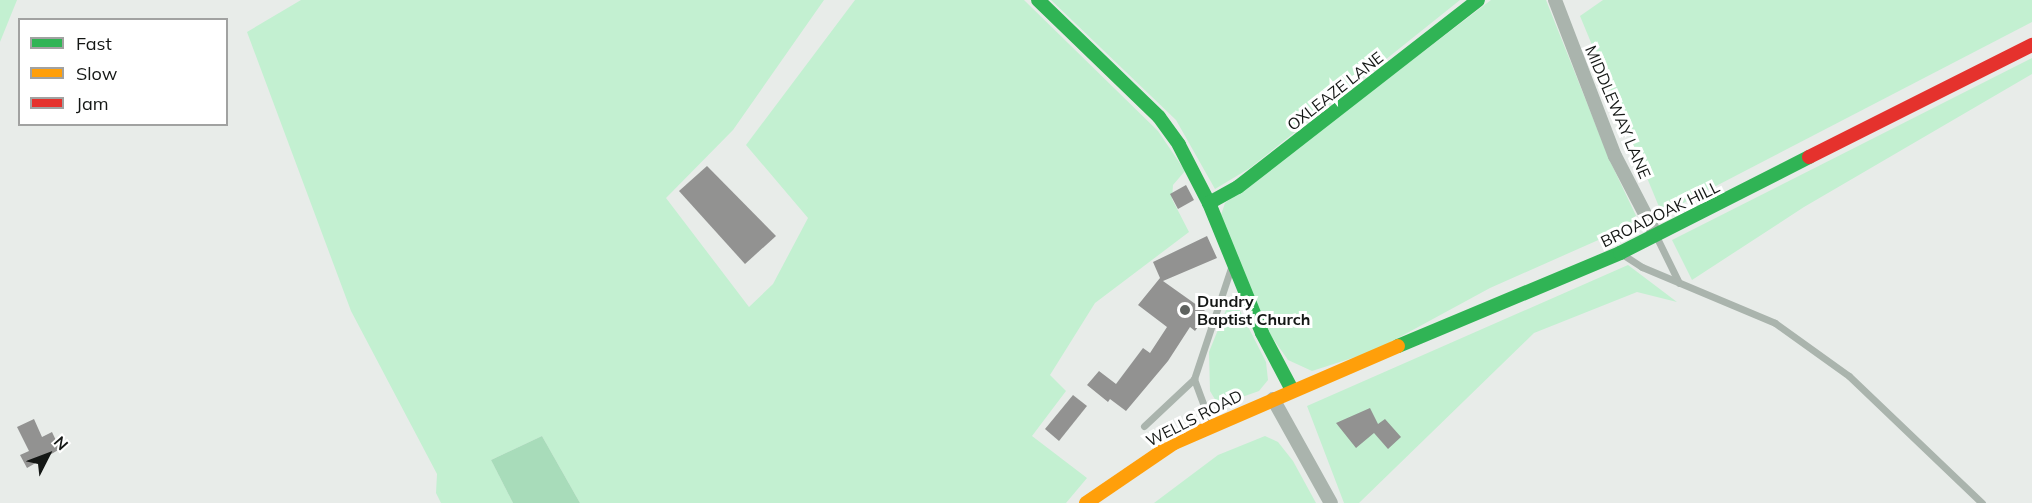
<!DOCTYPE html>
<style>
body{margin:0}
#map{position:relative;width:2032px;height:503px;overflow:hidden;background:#e8ece9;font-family:Mulish,sans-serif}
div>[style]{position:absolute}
.green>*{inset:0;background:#c3f0d1}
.forest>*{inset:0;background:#a8dcba}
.building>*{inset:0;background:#929291}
.lane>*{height:7px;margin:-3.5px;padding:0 3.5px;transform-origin:3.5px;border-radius:3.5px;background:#aab4ad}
.street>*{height:14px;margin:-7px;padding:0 7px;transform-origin:7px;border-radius:7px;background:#aab4ad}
.fast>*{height:14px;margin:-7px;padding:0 7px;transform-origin:7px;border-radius:7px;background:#30b455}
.slow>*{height:14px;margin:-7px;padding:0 7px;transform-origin:7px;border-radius:7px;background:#ff9f0a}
.jam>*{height:14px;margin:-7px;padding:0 7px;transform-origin:7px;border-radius:7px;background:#e5322d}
.dots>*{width:16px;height:16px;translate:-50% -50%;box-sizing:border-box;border:3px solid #fff;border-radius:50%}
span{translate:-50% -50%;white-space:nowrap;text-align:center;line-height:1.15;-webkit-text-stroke:6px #fff;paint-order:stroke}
.street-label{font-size:16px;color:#141715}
.poi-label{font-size:16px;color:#141715;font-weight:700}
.left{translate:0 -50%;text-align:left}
.legend{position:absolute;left:18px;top:18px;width:210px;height:108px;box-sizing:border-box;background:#fff;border:2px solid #a1a2a1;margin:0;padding:8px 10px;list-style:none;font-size:18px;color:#141715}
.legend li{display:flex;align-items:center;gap:12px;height:30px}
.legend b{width:30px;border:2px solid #a1a2a1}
.north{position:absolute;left:18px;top:425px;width:60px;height:60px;-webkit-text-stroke:4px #fff;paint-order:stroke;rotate:48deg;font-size:16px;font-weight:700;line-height:24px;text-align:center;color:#141715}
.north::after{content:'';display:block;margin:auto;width:21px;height:27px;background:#141715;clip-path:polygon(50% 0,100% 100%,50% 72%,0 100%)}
</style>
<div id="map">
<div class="green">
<div style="clip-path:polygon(0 0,17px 0,0 42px)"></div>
<div style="clip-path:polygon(301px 0,824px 0,733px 130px,666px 198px,749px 307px,773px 284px,808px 218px,746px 145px,855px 0,1024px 0,1158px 131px,1185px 171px,1173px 185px,1172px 199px,1189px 232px,1095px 303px,1050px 375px,1066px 391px,1032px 436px,1087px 478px,1066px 503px,580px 503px,542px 436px,491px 460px,513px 503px,441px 503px,436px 493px,437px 474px,351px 311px,247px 32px)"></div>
<div style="clip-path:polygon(1051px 0,1460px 0,1250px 168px,1215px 189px,1176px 120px)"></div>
<div style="clip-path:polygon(1491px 0,1546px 0,1610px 161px,1639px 222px,1490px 288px,1374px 351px,1312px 371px,1288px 360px,1265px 327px,1221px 215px,1225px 203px)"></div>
<div style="clip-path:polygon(1603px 0,2032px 0,2032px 22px,1662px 214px,1580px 16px)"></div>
<div style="clip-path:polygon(2032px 58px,2032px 74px,1804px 207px,1692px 280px,1672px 240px)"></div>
<div style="clip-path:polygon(1628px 265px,1677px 302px,1637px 292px,1534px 333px,1359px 503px,1344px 503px,1307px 406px)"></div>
<div style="clip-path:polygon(1232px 295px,1266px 362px,1268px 380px,1259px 391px,1225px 403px,1216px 401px,1210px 391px,1209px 352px)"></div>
<div style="clip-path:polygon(1265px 436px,1278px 442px,1293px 461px,1316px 503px,1154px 503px,1218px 455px)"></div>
</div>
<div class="forest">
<div style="clip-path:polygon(542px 436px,580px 503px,513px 503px,491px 460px)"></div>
</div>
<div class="building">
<div style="clip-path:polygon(707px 166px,776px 236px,745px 264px,679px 191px)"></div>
<div style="clip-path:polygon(1186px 185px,1194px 200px,1178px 209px,1170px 194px)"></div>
<div style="clip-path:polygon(1207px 236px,1217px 258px,1163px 281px,1208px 313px,1195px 331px,1190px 327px,1168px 361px,1126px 411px,1110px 399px,1108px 402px,1087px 385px,1099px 371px,1116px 384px,1143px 348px,1150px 353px,1167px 327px,1138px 305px,1160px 278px,1153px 262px)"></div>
<div style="clip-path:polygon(1073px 395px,1087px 406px,1059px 441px,1045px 429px)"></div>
<div style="clip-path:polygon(1370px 408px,1378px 424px,1385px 419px,1401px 437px,1388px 449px,1374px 433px,1356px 448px,1336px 423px)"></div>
<div style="clip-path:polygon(34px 419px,42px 437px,52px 432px,60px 449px,27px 468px,20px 455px,29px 451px,17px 427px)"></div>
</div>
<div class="lane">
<div style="left:1657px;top:238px;width:50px;rotate:63.9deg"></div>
<div style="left:1622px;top:254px;width:24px;rotate:33deg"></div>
<div style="left:1642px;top:267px;width:144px;rotate:22.8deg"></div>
<div style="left:1775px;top:323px;width:91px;rotate:35.6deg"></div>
<div style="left:1849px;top:376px;width:184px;rotate:43.7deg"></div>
<div style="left:1211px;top:425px;width:49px;rotate:-110.3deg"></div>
<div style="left:1194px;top:379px;width:117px;rotate:-71.6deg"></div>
<div style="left:1144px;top:426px;width:69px;rotate:-43.2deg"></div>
</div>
<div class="street">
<div style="left:1555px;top:0;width:167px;rotate:69deg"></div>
<div style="left:1615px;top:156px;width:89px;rotate:62.6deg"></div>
<div style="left:1273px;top:399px;width:119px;rotate:60.9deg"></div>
</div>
<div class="fast">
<div style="left:1038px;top:0;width:168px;rotate:44deg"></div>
<div style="left:1159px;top:117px;width:34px;rotate:54deg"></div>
<div style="left:1179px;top:145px;width:65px;rotate:62.7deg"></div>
<div style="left:1209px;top:203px;width:140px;rotate:67.8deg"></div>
<div style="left:1262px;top:333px;width:64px;rotate:62.2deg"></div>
<div style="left:1209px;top:203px;width:33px;rotate:-29deg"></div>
<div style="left:1238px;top:187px;width:304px;rotate:-37.9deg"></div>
<div style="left:1398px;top:346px;width:241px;rotate:-22.7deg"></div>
<div style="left:1620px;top:253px;width:212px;rotate:-26.9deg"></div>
</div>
<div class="slow">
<div style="left:1086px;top:503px;width:107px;rotate:-34.3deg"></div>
<div style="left:1174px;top:443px;width:244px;rotate:-23.4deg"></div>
</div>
<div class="jam">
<div style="left:1809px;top:157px;width:250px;rotate:-26.7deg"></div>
</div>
<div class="dots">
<div style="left:1185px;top:310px;background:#5e625f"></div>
</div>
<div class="street-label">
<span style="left:1335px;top:91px;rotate:-38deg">OXLEAZE LANE</span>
<span style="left:1618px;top:112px;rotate:67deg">MIDDLEWAY LANE</span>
<span style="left:1660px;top:214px;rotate:-26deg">BROADOAK HILL</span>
<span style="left:1194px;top:418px;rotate:-27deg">WELLS ROAD</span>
</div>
<div class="poi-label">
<span class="left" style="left:1197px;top:310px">Dundry<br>Baptist Church</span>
</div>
<ul class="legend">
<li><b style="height:8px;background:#30b455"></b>Fast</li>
<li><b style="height:8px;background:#ff9f0a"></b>Slow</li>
<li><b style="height:8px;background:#e5322d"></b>Jam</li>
</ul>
<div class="north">N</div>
</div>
